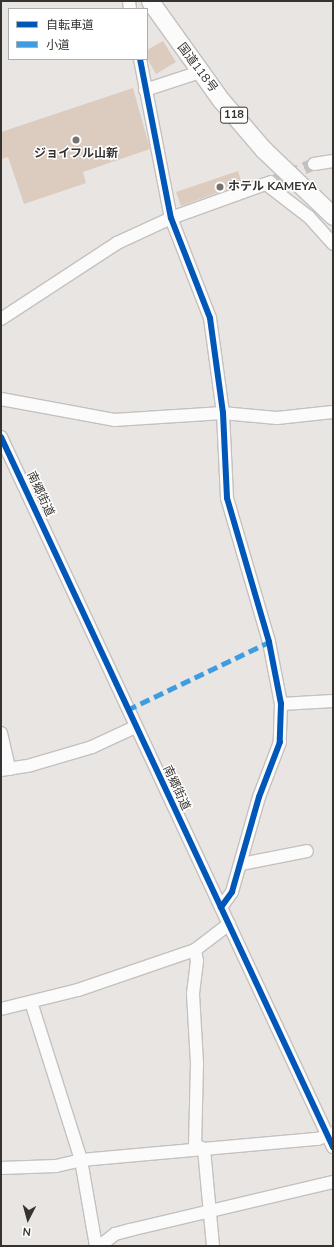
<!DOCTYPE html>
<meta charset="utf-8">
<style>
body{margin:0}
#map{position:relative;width:334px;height:1247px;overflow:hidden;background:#e8e5e2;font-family:"Nunito Sans","Noto Sans JP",sans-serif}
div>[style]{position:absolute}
.building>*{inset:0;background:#dcccc0}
.minor-tunnel>*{height:12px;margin-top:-6px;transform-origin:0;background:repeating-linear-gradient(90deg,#c4c1be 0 12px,transparent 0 18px)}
.roads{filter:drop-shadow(1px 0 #c4c1be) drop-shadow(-1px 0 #c4c1be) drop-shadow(0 1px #c4c1be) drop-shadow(0 -1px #c4c1be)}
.minor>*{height:12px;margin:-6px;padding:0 6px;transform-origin:6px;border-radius:6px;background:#fcfbfb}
.highway>*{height:17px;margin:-8.5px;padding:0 8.5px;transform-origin:8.5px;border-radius:8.5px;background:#fcfbfb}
.quiet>*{height:5px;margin-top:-2.5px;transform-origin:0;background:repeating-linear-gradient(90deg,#3e9de1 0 10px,transparent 0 15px)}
.cycleway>*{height:6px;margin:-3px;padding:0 3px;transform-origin:3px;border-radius:3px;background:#0057b8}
.dots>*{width:11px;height:11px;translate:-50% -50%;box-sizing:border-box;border:2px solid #fff;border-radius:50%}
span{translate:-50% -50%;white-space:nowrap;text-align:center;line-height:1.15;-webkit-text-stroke:3px #fff;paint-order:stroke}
.shield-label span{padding:1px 3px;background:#fff;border:1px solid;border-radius:3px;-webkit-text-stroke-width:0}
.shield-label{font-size:11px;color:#353330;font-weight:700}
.street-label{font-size:12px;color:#353330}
.poi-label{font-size:12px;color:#353330;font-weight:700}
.left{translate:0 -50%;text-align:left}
.frame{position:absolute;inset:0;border:2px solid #353330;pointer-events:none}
.legend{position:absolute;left:8px;top:8px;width:140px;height:52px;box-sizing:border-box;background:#fff;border:1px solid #aeadac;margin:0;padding:5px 7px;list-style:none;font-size:12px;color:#353330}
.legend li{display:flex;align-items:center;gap:8px;height:20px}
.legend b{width:20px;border:1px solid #aeadac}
.north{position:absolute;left:8px;top:1199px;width:40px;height:40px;-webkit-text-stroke:3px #fff;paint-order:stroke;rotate:186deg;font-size:11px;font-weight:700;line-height:16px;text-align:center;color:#353330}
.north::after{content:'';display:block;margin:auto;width:14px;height:18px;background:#353330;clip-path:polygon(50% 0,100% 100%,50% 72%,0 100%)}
</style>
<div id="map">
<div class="building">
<div style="clip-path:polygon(163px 41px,176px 62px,156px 74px,148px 60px,147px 50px)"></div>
<div style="clip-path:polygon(133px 88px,150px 149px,83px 172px,86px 183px,24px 204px,8px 157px,1px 159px,1px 132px)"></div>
<div style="clip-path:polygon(238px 171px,242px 184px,181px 206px,176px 192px)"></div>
</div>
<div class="minor-tunnel">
<div style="left:271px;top:182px;width:47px;rotate:-22.7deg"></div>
</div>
<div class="roads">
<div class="minor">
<div style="left:129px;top:1px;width:8px;rotate:83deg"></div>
<div style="left:140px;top:59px;width:162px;rotate:79deg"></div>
<div style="left:171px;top:218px;width:107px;rotate:68.7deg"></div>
<div style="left:210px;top:318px;width:96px;rotate:82.2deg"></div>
<div style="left:223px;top:413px;width:85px;rotate:87.3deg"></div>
<div style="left:227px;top:498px;width:150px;rotate:73.7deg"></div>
<div style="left:269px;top:642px;width:63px;rotate:79deg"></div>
<div style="left:281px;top:704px;width:38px;rotate:92deg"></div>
<div style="left:280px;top:742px;width:59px;rotate:110.9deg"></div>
<div style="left:259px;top:797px;width:99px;rotate:105.9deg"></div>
<div style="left:232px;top:892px;width:19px;rotate:126deg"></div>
<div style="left:145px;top:90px;width:58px;rotate:-18.1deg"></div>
<div style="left:314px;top:164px;width:19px;rotate:-9deg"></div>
<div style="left:266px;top:184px;width:54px;rotate:37.5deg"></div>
<div style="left:309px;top:217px;width:36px;rotate:48deg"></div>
<div style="left:1px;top:319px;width:139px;rotate:-33.2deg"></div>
<div style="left:117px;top:243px;width:60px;rotate:-24.8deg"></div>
<div style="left:171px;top:218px;width:106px;rotate:-19.8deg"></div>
<div style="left:1px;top:399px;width:115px;rotate:10.5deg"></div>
<div style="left:114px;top:420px;width:109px;rotate:-3.7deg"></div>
<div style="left:223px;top:413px;width:54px;rotate:5.3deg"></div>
<div style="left:277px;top:418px;width:56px;rotate:-6.1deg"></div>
<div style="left:1px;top:437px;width:784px;rotate:64.94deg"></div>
<div style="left:281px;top:704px;width:52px;rotate:-3.3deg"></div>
<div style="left:1px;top:733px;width:37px;rotate:77deg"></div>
<div style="left:1px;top:770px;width:30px;rotate:-9deg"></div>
<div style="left:31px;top:765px;width:64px;rotate:-16.4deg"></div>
<div style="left:92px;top:747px;width:47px;rotate:-24.9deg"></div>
<div style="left:241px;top:864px;width:67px;rotate:-11.1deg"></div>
<div style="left:195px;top:950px;width:11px;rotate:80deg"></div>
<div style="left:197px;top:961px;width:33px;rotate:97deg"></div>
<div style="left:193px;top:994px;width:70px;rotate:86.7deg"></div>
<div style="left:197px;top:1064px;width:81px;rotate:91.4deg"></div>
<div style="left:195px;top:1145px;width:10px;rotate:24deg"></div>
<div style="left:31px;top:1002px;width:166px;rotate:72.4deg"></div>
<div style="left:81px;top:1160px;width:87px;rotate:80.1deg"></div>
<div style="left:1px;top:1009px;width:79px;rotate:-13.9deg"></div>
<div style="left:78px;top:990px;width:124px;rotate:-18.9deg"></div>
<div style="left:195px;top:950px;width:43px;rotate:-37.4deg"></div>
<div style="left:204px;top:1149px;width:97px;rotate:84.7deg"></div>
<div style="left:1px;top:1168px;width:55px;rotate:-2.1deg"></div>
<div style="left:56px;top:1166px;width:26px;rotate:-13deg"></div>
<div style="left:81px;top:1160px;width:238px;rotate:-5.1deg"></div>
<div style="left:318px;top:1139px;width:16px;rotate:-22deg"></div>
<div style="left:100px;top:1246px;width:19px;rotate:-39deg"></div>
<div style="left:115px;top:1234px;width:16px;rotate:-15deg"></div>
<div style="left:130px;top:1230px;width:209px;rotate:-13.3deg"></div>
</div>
<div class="highway">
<div style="left:150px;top:1px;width:122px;rotate:54.4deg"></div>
<div style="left:221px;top:100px;width:65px;rotate:49.4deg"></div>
<div style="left:263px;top:149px;width:97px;rotate:43.7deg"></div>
</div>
</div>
<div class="quiet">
<div style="left:127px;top:710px;width:157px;rotate:-25.6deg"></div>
</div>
<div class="cycleway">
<div style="left:140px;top:59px;width:162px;rotate:79deg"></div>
<div style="left:171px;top:218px;width:107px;rotate:68.7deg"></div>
<div style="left:210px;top:318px;width:96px;rotate:82.2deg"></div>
<div style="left:223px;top:413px;width:85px;rotate:87.3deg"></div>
<div style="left:227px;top:498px;width:150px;rotate:73.7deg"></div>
<div style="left:269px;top:642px;width:63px;rotate:79deg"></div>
<div style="left:281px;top:704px;width:38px;rotate:92deg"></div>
<div style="left:280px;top:742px;width:59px;rotate:110.9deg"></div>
<div style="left:259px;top:797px;width:99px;rotate:105.9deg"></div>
<div style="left:232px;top:892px;width:19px;rotate:126deg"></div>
<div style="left:1px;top:437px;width:784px;rotate:64.94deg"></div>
</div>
<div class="dots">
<div style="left:76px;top:140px;background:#74716e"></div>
<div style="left:220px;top:187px;background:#74716e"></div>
</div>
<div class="shield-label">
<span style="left:234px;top:115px">118</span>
</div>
<div class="street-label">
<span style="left:197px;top:68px;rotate:53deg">国道118号</span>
<span style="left:40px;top:494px;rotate:65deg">南郷街道</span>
<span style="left:176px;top:788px;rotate:65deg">南郷街道</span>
</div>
<div class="poi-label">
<span style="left:76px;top:154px">ジョイフル山新</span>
<span class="left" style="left:228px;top:187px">ホテル KAMEYA</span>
</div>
<div class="frame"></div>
<ul class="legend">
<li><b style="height:5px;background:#0057b8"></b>自転車道</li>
<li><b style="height:5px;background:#3e9de1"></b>小道</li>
</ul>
<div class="north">N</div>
</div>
